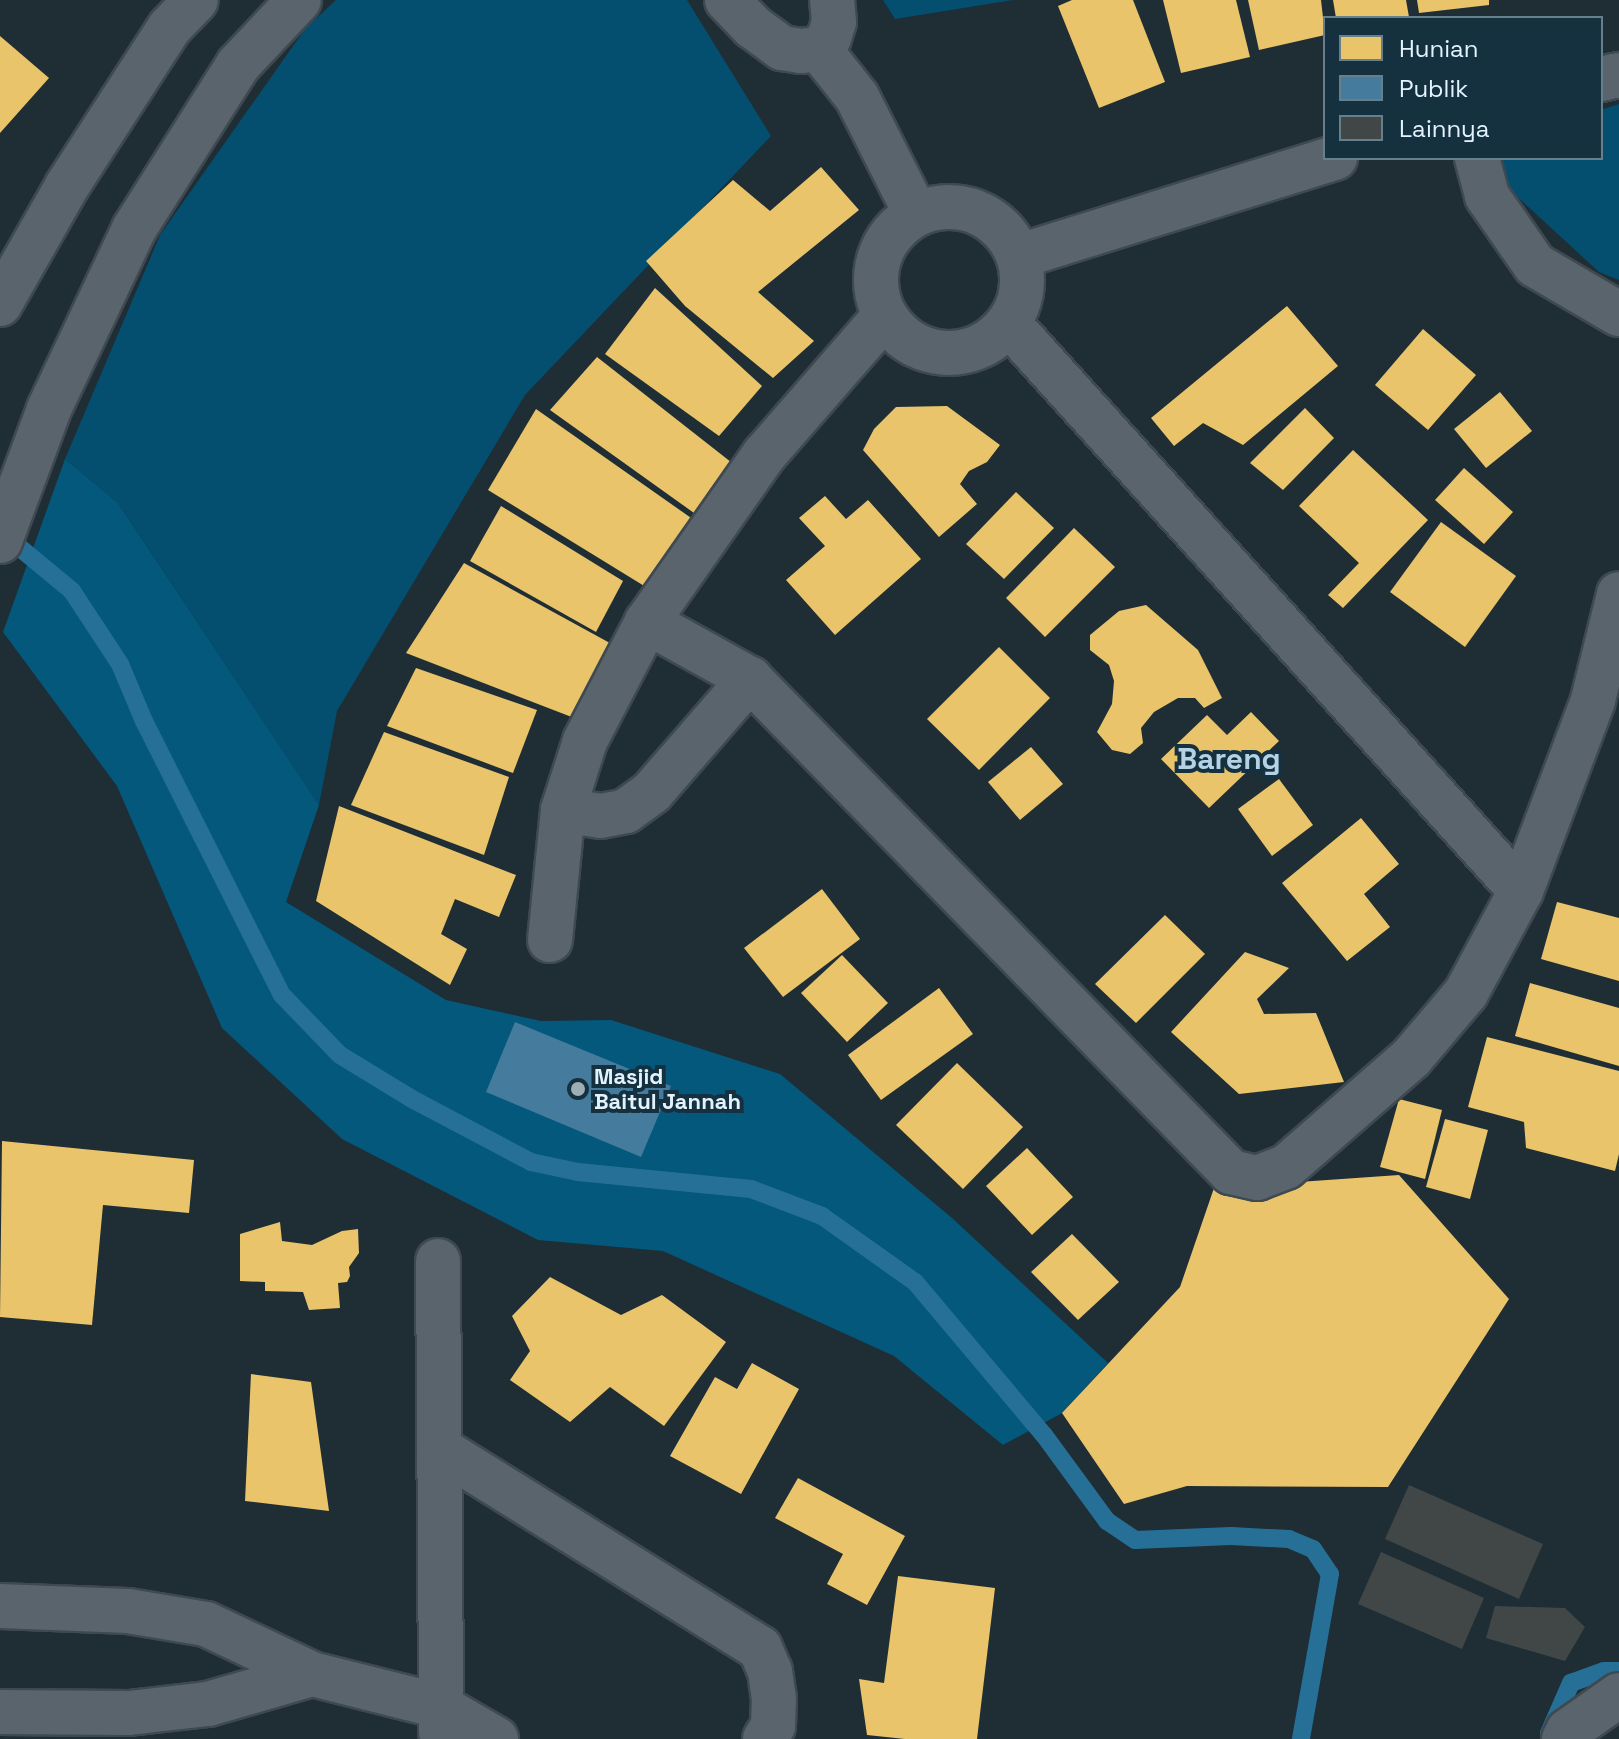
<!DOCTYPE html>
<style>
body{margin:0}
#map{position:relative;width:1619px;height:1739px;overflow:hidden;background:#1f2d35;font-family:"Space Grotesk",sans-serif}
div>[style]{position:absolute}
.green>*{inset:0;background:#044f6f}
.forest>*{inset:0;background:#04587c}
.homes>*{inset:0;background:#e9c46a}
.public>*{inset:0;background:#457b9d}
.stream>*{height:18px;margin:-9px;padding:0 9px;transform-origin:9px;border-radius:9px;background:#267097}
.building>*{inset:0;background:#404746}
.roads{filter:drop-shadow(2px 0 #3e4951) drop-shadow(-2px 0 #3e4951) drop-shadow(0 2px #3e4951) drop-shadow(0 -2px #3e4951)}
.street>*{height:44px;margin:-22px;padding:0 22px;transform-origin:22px;border-radius:22px;background:#5a646c}
.street>.ring{margin:-22px;padding:0;box-sizing:content-box;background:none;border:44px solid #5a646c;border-radius:50%}
.dots>*{width:22px;height:22px;translate:-50% -50%;box-sizing:border-box;border:4px solid #15303f;border-radius:50%}
span{translate:-50% -50%;white-space:nowrap;text-align:center;line-height:1.15;-webkit-text-stroke:8px #15303f;paint-order:stroke}
.poi-label{font-size:22px;color:#e3f3fd;font-weight:700}
.left{translate:0 -50%;text-align:left}
.district-label{font-size:30px;color:#b3d2e5;font-weight:700}
.legend{position:absolute;left:1323px;top:16px;width:280px;height:144px;box-sizing:border-box;background:#15303f;border:2px solid #677e8b;margin:0;padding:10px 14px;list-style:none;font-size:24px;color:#e3f3fd}
.legend li{display:flex;align-items:center;gap:16px;height:40px}
.legend b{width:40px;border:2px solid #677e8b}
</style>
<div id="map">
<div class="green">
<div style="clip-path:polygon(336px 0,687px 0,771px 136px,525px 395px,337px 711px,319px 805px,118px 503px,65px 459px,160px 235px,305px 29px)"></div>
<div style="clip-path:polygon(883px 0,1013px 0,895px 19px)"></div>
<div style="clip-path:polygon(1619px 104px,1619px 280px,1599px 272px,1510px 190px,1498px 158px,1601px 158px,1601px 110px)"></div>
</div>
<div class="forest">
<div style="clip-path:polygon(65px 459px,118px 503px,319px 805px,286px 902px,446px 1000px,541px 1021px,611px 1020px,780px 1074px,952px 1218px,1108px 1363px,1062px 1413px,1003px 1445px,894px 1356px,663px 1251px,538px 1240px,342px 1139px,222px 1028px,117px 786px,3px 632px)"></div>
</div>
<div class="homes">
<div style="clip-path:polygon(1072px 0,1133px 0,1165px 82px,1099px 108px,1058px 6px)"></div>
<div style="clip-path:polygon(1163px 0,1236px 0,1250px 57px,1181px 73px)"></div>
<div style="clip-path:polygon(1248px 0,1321px 0,1325px 35px,1259px 50px)"></div>
<div style="clip-path:polygon(1333px 0,1406px 0,1409px 17px,1336px 18px)"></div>
<div style="clip-path:polygon(1417px 0,1489px 0,1489px 5px,1419px 13px)"></div>
<div style="clip-path:polygon(0 36px,49px 78px,0 133px)"></div>
<div style="clip-path:polygon(821px 167px,859px 210px,758px 292px,814px 341px,773px 378px,685px 306px,646px 261px,733px 180px,770px 211px)"></div>
<div style="clip-path:polygon(655px 288px,762px 386px,719px 436px,605px 354px)"></div>
<div style="clip-path:polygon(1287px 306px,1338px 366px,1243px 445px,1203px 423px,1174px 446px,1151px 418px)"></div>
<div style="clip-path:polygon(1423px 329px,1476px 375px,1428px 430px,1375px 385px)"></div>
<div style="clip-path:polygon(597px 357px,736px 466px,701px 518px,550px 410px)"></div>
<div style="clip-path:polygon(1500px 392px,1532px 431px,1486px 468px,1454px 429px)"></div>
<div style="clip-path:polygon(947px 406px,1000px 445px,987px 462px,969px 471px,960px 484px,977px 504px,939px 537px,863px 450px,874px 429px,896px 407px)"></div>
<div style="clip-path:polygon(1305px 408px,1334px 438px,1283px 490px,1250px 463px)"></div>
<div style="clip-path:polygon(536px 409px,694px 520px,654px 592px,488px 490px)"></div>
<div style="clip-path:polygon(1353px 450px,1428px 520px,1343px 608px,1328px 595px,1359px 563px,1299px 506px)"></div>
<div style="clip-path:polygon(1464px 468px,1513px 512px,1484px 544px,1435px 500px)"></div>
<div style="clip-path:polygon(1016px 492px,1054px 528px,1004px 579px,966px 544px)"></div>
<div style="clip-path:polygon(825px 496px,846px 519px,868px 500px,921px 559px,835px 635px,786px 580px,825px 546px,799px 518px)"></div>
<div style="clip-path:polygon(501px 506px,623px 581px,596px 632px,470px 561px)"></div>
<div style="clip-path:polygon(1441px 522px,1516px 576px,1465px 647px,1390px 592px)"></div>
<div style="clip-path:polygon(1074px 528px,1115px 567px,1045px 637px,1006px 598px)"></div>
<div style="clip-path:polygon(464px 563px,619px 648px,582px 721px,406px 653px)"></div>
<div style="clip-path:polygon(1146px 605px,1198px 650px,1222px 698px,1204px 708px,1195px 698px,1178px 698px,1154px 712px,1141px 728px,1143px 743px,1130px 754px,1112px 750px,1097px 732px,1112px 704px,1114px 681px,1109px 665px,1090px 650px,1090px 635px,1119px 611px)"></div>
<div style="clip-path:polygon(999px 647px,1050px 698px,979px 770px,927px 719px)"></div>
<div style="clip-path:polygon(416px 668px,537px 710px,513px 773px,387px 726px)"></div>
<div style="clip-path:polygon(1251px 712px,1279px 741px,1209px 808px,1161px 759px,1207px 715px,1227px 735px)"></div>
<div style="clip-path:polygon(384px 732px,509px 777px,484px 855px,351px 805px)"></div>
<div style="clip-path:polygon(1031px 747px,1063px 784px,1020px 820px,988px 782px)"></div>
<div style="clip-path:polygon(1279px 779px,1313px 825px,1272px 856px,1238px 809px)"></div>
<div style="clip-path:polygon(339px 806px,516px 875px,499px 917px,455px 899px,441px 934px,467px 949px,450px 985px,316px 901px)"></div>
<div style="clip-path:polygon(1361px 818px,1399px 864px,1364px 894px,1390px 927px,1347px 961px,1282px 883px)"></div>
<div style="clip-path:polygon(822px 889px,860px 939px,783px 997px,744px 948px)"></div>
<div style="clip-path:polygon(1557px 902px,1619px 918px,1619px 981px,1541px 959px)"></div>
<div style="clip-path:polygon(1165px 915px,1205px 954px,1136px 1023px,1095px 984px)"></div>
<div style="clip-path:polygon(1245px 952px,1289px 968px,1257px 999px,1264px 1014px,1316px 1013px,1344px 1082px,1239px 1094px,1171px 1032px)"></div>
<div style="clip-path:polygon(842px 955px,888px 1003px,847px 1042px,801px 993px)"></div>
<div style="clip-path:polygon(1530px 983px,1619px 1008px,1619px 1066px,1515px 1036px)"></div>
<div style="clip-path:polygon(939px 988px,973px 1034px,881px 1100px,848px 1055px)"></div>
<div style="clip-path:polygon(1487px 1037px,1619px 1071px,1619px 1154px,1615px 1171px,1526px 1148px,1524px 1122px,1468px 1107px)"></div>
<div style="clip-path:polygon(957px 1063px,1023px 1127px,963px 1189px,896px 1125px)"></div>
<div style="clip-path:polygon(1399px 1099px,1442px 1110px,1425px 1179px,1380px 1167px)"></div>
<div style="clip-path:polygon(1445px 1119px,1488px 1130px,1470px 1199px,1426px 1187px)"></div>
<div style="clip-path:polygon(2px 1141px,194px 1160px,189px 1213px,103px 1205px,92px 1325px,0 1317px)"></div>
<div style="clip-path:polygon(1027px 1148px,1073px 1197px,1032px 1235px,986px 1186px)"></div>
<div style="clip-path:polygon(1399px 1175px,1509px 1299px,1388px 1487px,1187px 1486px,1124px 1504px,1062px 1413px,1180px 1287px,1214px 1188px)"></div>
<div style="clip-path:polygon(280px 1222px,282px 1241px,312px 1245px,342px 1231px,358px 1229px,359px 1253px,349px 1267px,350px 1276px,347px 1282px,338px 1283px,340px 1308px,309px 1310px,303px 1292px,265px 1291px,265px 1282px,240px 1281px,240px 1234px)"></div>
<div style="clip-path:polygon(1072px 1234px,1119px 1282px,1078px 1320px,1031px 1272px)"></div>
<div style="clip-path:polygon(550px 1277px,621px 1315px,662px 1295px,726px 1342px,664px 1426px,610px 1387px,570px 1422px,510px 1380px,530px 1351px,512px 1316px)"></div>
<div style="clip-path:polygon(752px 1363px,799px 1389px,741px 1494px,670px 1456px,715px 1377px,737px 1389px)"></div>
<div style="clip-path:polygon(251px 1374px,311px 1382px,329px 1511px,245px 1501px)"></div>
<div style="clip-path:polygon(798px 1478px,905px 1536px,867px 1605px,827px 1584px,843px 1554px,775px 1518px)"></div>
<div style="clip-path:polygon(898px 1576px,995px 1588px,977px 1739px,905px 1739px,867px 1735px,859px 1679px,884px 1683px)"></div>
</div>
<div class="public">
<div style="clip-path:polygon(515px 1022px,671px 1086px,641px 1157px,486px 1092px)"></div>
</div>
<div class="stream">
<div style="left:2px;top:533px;width:91px;rotate:39.6deg"></div>
<div style="left:72px;top:591px;width:87px;rotate:56.7deg"></div>
<div style="left:120px;top:664px;width:62px;rotate:67.2deg"></div>
<div style="left:144px;top:721px;width:307px;rotate:63.3deg"></div>
<div style="left:282px;top:995px;width:83px;rotate:46deg"></div>
<div style="left:340px;top:1055px;width:84px;rotate:31.4deg"></div>
<div style="left:412px;top:1099px;width:135px;rotate:27.9deg"></div>
<div style="left:531px;top:1162px;width:48px;rotate:12deg"></div>
<div style="left:578px;top:1172px;width:174px;rotate:5.6deg"></div>
<div style="left:751px;top:1189px;width:76px;rotate:20.8deg"></div>
<div style="left:822px;top:1216px;width:114px;rotate:35.4deg"></div>
<div style="left:915px;top:1282px;width:200px;rotate:49.9deg"></div>
<div style="left:1044px;top:1435px;width:107px;rotate:53.8deg"></div>
<div style="left:1107px;top:1521px;width:34px;rotate:34deg"></div>
<div style="left:1135px;top:1540px;width:96px;rotate:-2.4deg"></div>
<div style="left:1231px;top:1536px;width:58px;rotate:3deg"></div>
<div style="left:1289px;top:1539px;width:26px;rotate:23deg"></div>
<div style="left:1313px;top:1549px;width:30px;rotate:56deg"></div>
<div style="left:1330px;top:1574px;width:168px;rotate:100deg"></div>
<div style="left:1549px;top:1733px;width:55px;rotate:-66.3deg"></div>
<div style="left:1571px;top:1683px;width:35px;rotate:-20deg"></div>
<div style="left:1604px;top:1671px;width:15px"></div>
</div>
<div class="building">
<div style="clip-path:polygon(1409px 1485px,1543px 1544px,1519px 1599px,1385px 1539px)"></div>
<div style="clip-path:polygon(1381px 1552px,1484px 1598px,1462px 1649px,1358px 1604px)"></div>
<div style="clip-path:polygon(1495px 1606px,1565px 1608px,1585px 1627px,1565px 1661px,1486px 1638px)"></div>
</div>
<div class="roads">
<div class="street">
<div style="left:727px;top:0;width:37px;rotate:46deg"></div>
<div style="left:753px;top:27px;width:36px;rotate:36deg"></div>
<div style="left:782px;top:48px;width:19px;rotate:9deg"></div>
<div style="left:801px;top:51px;width:18px;rotate:-6deg"></div>
<div style="left:819px;top:49px;width:61px;rotate:51.6deg"></div>
<div style="left:857px;top:97px;width:131px;rotate:63.2deg"></div>
<div style="left:819px;top:49px;width:15px;rotate:-48deg"></div>
<div style="left:829px;top:38px;width:17px;rotate:-73deg"></div>
<div style="left:834px;top:22px;width:22px;rotate:-95deg"></div>
<div style="left:1601px;top:79px;width:18px;rotate:-13deg"></div>
<div style="left:1477px;top:158px;width:39px;rotate:75deg"></div>
<div style="left:1487px;top:196px;width:84px;rotate:55.2deg"></div>
<div style="left:1535px;top:265px;width:97px;rotate:30.3deg"></div>
<div class="ring" style="left:876px;top:207px;width:102px;height:102px"></div>
<div style="left:1020px;top:256px;width:330px;rotate:-17.3deg"></div>
<div style="left:0;top:304px;width:136px;rotate:-60.4deg"></div>
<div style="left:67px;top:186px;width:189px;rotate:-57.1deg"></div>
<div style="left:170px;top:27px;width:37px;rotate:-46deg"></div>
<div style="left:1009px;top:324px;width:764px;rotate:47.92deg"></div>
<div style="left:1521px;top:891px;width:204px;rotate:-69.3deg"></div>
<div style="left:1593px;top:700px;width:109px;rotate:-76.2deg"></div>
<div style="left:0;top:541px;width:141px;rotate:-69.6deg"></div>
<div style="left:49px;top:409px;width:199px;rotate:-64.7deg"></div>
<div style="left:134px;top:229px;width:194px;rotate:-57.6deg"></div>
<div style="left:238px;top:65px;width:89px;rotate:-46.8deg"></div>
<div style="left:647px;top:622px;width:118px;rotate:29deg"></div>
<div style="left:750px;top:679px;width:689px;rotate:45.71deg"></div>
<div style="left:1231px;top:1172px;width:27px;rotate:13deg"></div>
<div style="left:1257px;top:1178px;width:31px;rotate:-21deg"></div>
<div style="left:1286px;top:1167px;width:166px;rotate:-41.1deg"></div>
<div style="left:1411px;top:1058px;width:85px;rotate:-49.8deg"></div>
<div style="left:1466px;top:993px;width:116px;rotate:-61.7deg"></div>
<div style="left:563px;top:810px;width:38px;rotate:9deg"></div>
<div style="left:601px;top:816px;width:25px;rotate:-11deg"></div>
<div style="left:626px;top:811px;width:32px;rotate:-36deg"></div>
<div style="left:652px;top:792px;width:150px;rotate:-49.1deg"></div>
<div style="left:550px;top:940px;width:131px;rotate:-84.3deg"></div>
<div style="left:563px;top:810px;width:72px;rotate:-72.3deg"></div>
<div style="left:585px;top:741px;width:134px;rotate:-62.5deg"></div>
<div style="left:647px;top:622px;width:204px;rotate:-55deg"></div>
<div style="left:764px;top:455px;width:183px;rotate:-49deg"></div>
<div style="left:438px;top:1261px;width:472px;rotate:89.6deg"></div>
<div style="left:440px;top:1449px;width:377px;rotate:31.9deg"></div>
<div style="left:760px;top:1648px;width:25px;rotate:67deg"></div>
<div style="left:770px;top:1671px;width:27px;rotate:82deg"></div>
<div style="left:774px;top:1698px;width:28px;rotate:92deg"></div>
<div style="left:773px;top:1726px;width:15px;rotate:122deg"></div>
<div style="left:0;top:1606px;width:128px;rotate:2.2deg"></div>
<div style="left:128px;top:1611px;width:79px;rotate:9.5deg"></div>
<div style="left:206px;top:1624px;width:117px;rotate:25.3deg"></div>
<div style="left:312px;top:1674px;width:131px;rotate:14.1deg"></div>
<div style="left:439px;top:1706px;width:66px;rotate:30.1deg"></div>
<div style="left:0;top:1712px;width:129px;rotate:0.4deg"></div>
<div style="left:129px;top:1713px;width:80px;rotate:-6.5deg"></div>
<div style="left:208px;top:1704px;width:108px;rotate:-16.1deg"></div>
<div style="left:1564px;top:1739px;width:9px;rotate:-63deg"></div>
<div style="left:1568px;top:1731px;width:62px;rotate:-35.2deg"></div>
</div>
</div>
<div class="dots">
<div style="left:578px;top:1089px;background:#9eaeb7"></div>
</div>
<div class="poi-label">
<span class="left" style="left:594px;top:1089px">Masjid<br>Baitul Jannah</span>
</div>
<div class="district-label">
<span style="left:1229px;top:759px">Bareng</span>
</div>
<ul class="legend">
<li><b style="height:22px;background:#e9c46a"></b>Hunian</li>
<li><b style="height:22px;background:#457b9d"></b>Publik</li>
<li><b style="height:22px;background:#404746"></b>Lainnya</li>
</ul>
</div>
